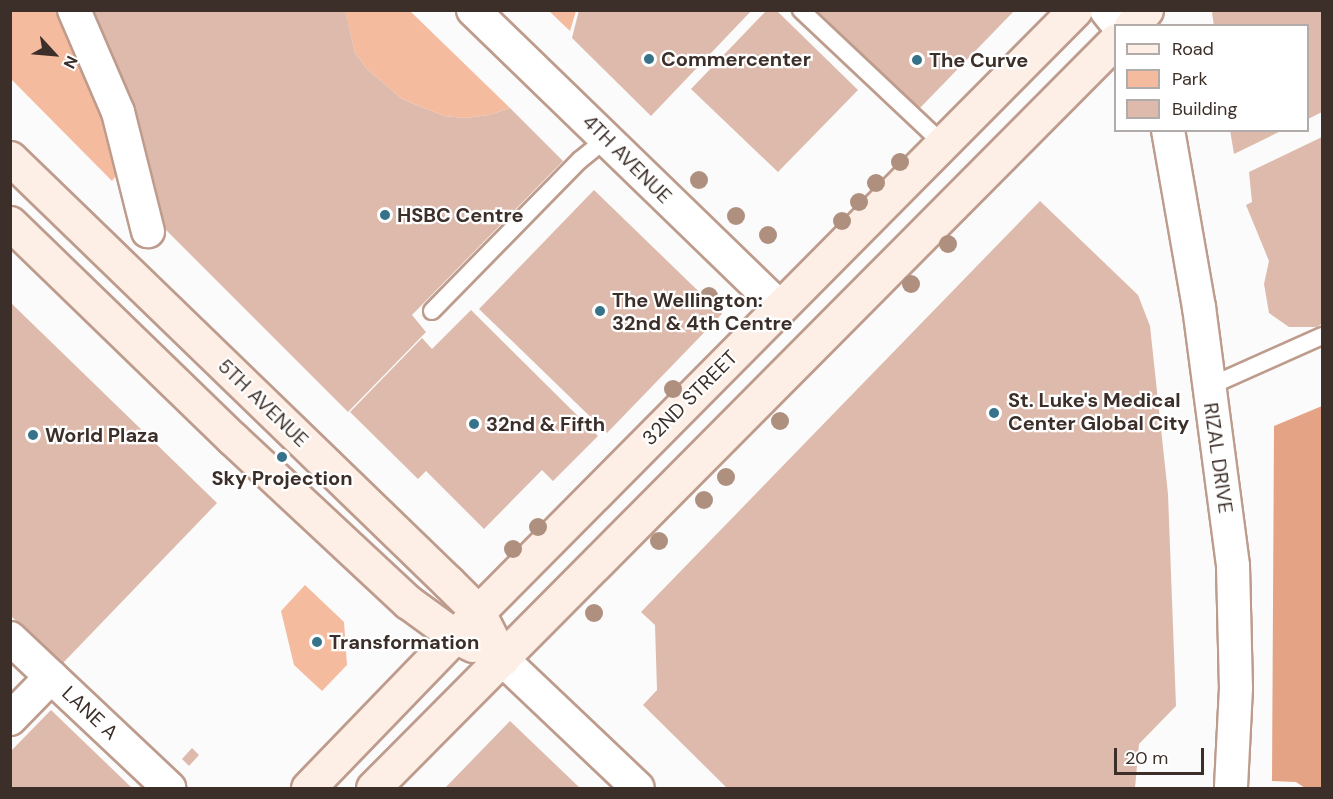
<!DOCTYPE html>
<style>
body{margin:0}
#map{position:relative;width:1333px;height:799px;overflow:hidden;background:#fbfbfb;font-family:"DM Sans",sans-serif}
div>[style]{position:absolute}
.green>*{inset:0;background:#f5bb9f}
.forest>*{inset:0;background:#e4a385}
.building>*{inset:0;background:#ddbaab}
.roads{filter:drop-shadow(2px 0 #be9c8d) drop-shadow(-2px 0 #be9c8d) drop-shadow(0 2px #be9c8d) drop-shadow(0 -2px #be9c8d)}
.lane>*{height:16px;margin:-8px;padding:0 8px;transform-origin:8px;border-radius:8px;background:#fff}
.street>*{height:32px;margin:-16px;padding:0 16px;transform-origin:16px;border-radius:16px;background:#fff}
.secondary>*{height:33px;margin:-16.5px;padding:0 16.5px;transform-origin:16.5px;border-radius:16.5px;background:#fdeee6}
.trees>*{width:18px;height:18px;margin:-9px;border-radius:50%;background:#af8f7e}
.dots>*{width:16px;height:16px;translate:-50% -50%;box-sizing:border-box;border:3px solid #fff;border-radius:50%}
span{translate:-50% -50%;white-space:nowrap;text-align:center;line-height:1.15;-webkit-text-stroke:4.5px #fff;paint-order:stroke}
.poi-label{font-size:20px;color:#3c2e28;font-weight:700}
.left{translate:0 -50%;text-align:left}
.street-label{font-size:20px;color:#3c2e28}
.frame{position:absolute;inset:0;border:12px solid #3c2e28;pointer-events:none}
.legend{position:absolute;left:1114px;top:24px;width:195px;height:108px;box-sizing:border-box;background:#fff;border:2px solid #b1aba9;margin:0;padding:8px 10px;list-style:none;font-size:18px;color:#3c2e28}
.legend li{display:flex;align-items:center;gap:12px;height:30px}
.legend b{width:30px;border:2px solid #b1aba9}
.north{position:absolute;left:24px;top:24px;width:60px;height:60px;-webkit-text-stroke:4px #fff;paint-order:stroke;rotate:116deg;font-size:16px;font-weight:700;line-height:24px;text-align:center;color:#3c2e28}
.north::after{content:'';display:block;margin:auto;width:21px;height:27px;background:#3c2e28;clip-path:polygon(50% 0,100% 100%,50% 72%,0 100%)}
.scale{position:absolute;left:1114px;top:748px;width:90px;height:27px;box-sizing:border-box;border:3px solid #3c2e28;border-top:0;padding-left:8px;font-size:18px;line-height:21px;white-space:nowrap;color:#3c2e28;-webkit-text-stroke:4px #fff;paint-order:stroke}
</style>
<div id="map">
<div class="green">
<div style="clip-path:polygon(10px 11px,58px 11px,104px 121px,117px 162px,118px 173px,112px 181px,11px 79px)"></div>
<div style="clip-path:polygon(345px 11px,410px 11px,510px 108px,489px 115px,466px 118px,444px 116px,402px 99px,367px 69px,355px 53px)"></div>
<div style="clip-path:polygon(549px 11px,576px 11px,570px 31px)"></div>
<div style="clip-path:polygon(305px 585px,344px 622px,347px 665px,322px 691px,294px 665px,281px 611px)"></div>
</div>
<div class="forest">
<div style="clip-path:polygon(1322px 406px,1322px 788px,1305px 788px,1296px 782px,1272px 781px,1274px 426px)"></div>
</div>
<div class="building">
<div style="clip-path:polygon(90px 10px,345px 10px,355px 53px,367px 69px,402px 99px,444px 116px,466px 118px,489px 115px,510px 108px,563px 161px,412px 315px,426px 332px,348px 412px,165px 229px,128px 94px)"></div>
<div style="clip-path:polygon(579px 10px,752px 10px,651px 116px,572px 38px)"></div>
<div style="clip-path:polygon(767px 10px,776px 10px,858px 90px,778px 172px,691px 89px)"></div>
<div style="clip-path:polygon(815px 10px,1015px 10px,918px 110px)"></div>
<div style="clip-path:polygon(1214px 10px,1322px 10px,1322px 112px,1308px 119px,1308px 26px,1214px 26px,1212px 13px)"></div>
<div style="clip-path:polygon(1230px 130px,1283px 130px,1234px 154px)"></div>
<div style="clip-path:polygon(1322px 137px,1322px 324px,1316px 327px,1289px 327px,1269px 313px,1264px 284px,1269px 261px,1246px 205px,1252px 202px,1249px 172px)"></div>
<div style="clip-path:polygon(594px 190px,722px 314px,607px 433px,479px 309px)"></div>
<div style="clip-path:polygon(1040px 201px,1138px 295px,1150px 326px,1168px 494px,1176px 706px,1139px 744px,1135px 788px,727px 788px,643px 705px,657px 690px,655px 625px,641px 612px)"></div>
<div style="clip-path:polygon(10px 302px,217px 503px,61px 665px,10px 615px)"></div>
<div style="clip-path:polygon(471px 310px,598px 436px,553px 481px,542px 470px,484px 529px,426px 471px,418px 479px,350px 412px,422px 338px,432px 349px)"></div>
<div style="clip-path:polygon(51px 710px,132px 788px,10px 788px,10px 752px)"></div>
<div style="clip-path:polygon(510px 721px,580px 788px,445px 788px)"></div>
<div style="clip-path:polygon(192px 748px,199px 755px,189px 766px,182px 759px)"></div>
</div>
<div class="roads">
<div class="lane">
<div style="left:801px;top:10px;width:195px;rotate:43.3deg"></div>
<div style="left:432px;top:311px;width:211px;rotate:-45.6deg"></div>
<div style="left:580px;top:160px;width:35px;rotate:-39deg"></div>
<div style="left:1208px;top:387px;width:125px;rotate:-24.1deg"></div>
</div>
<div class="street">
<div style="left:74px;top:10px;width:111px;rotate:66.7deg"></div>
<div style="left:118px;top:112px;width:123px;rotate:75.9deg"></div>
<div style="left:473px;top:10px;width:427px;rotate:44.1deg"></div>
<div style="left:1106px;top:10px;width:21px;rotate:51deg"></div>
<div style="left:1168px;top:130px;width:180px;rotate:80.1deg"></div>
<div style="left:1199px;top:307px;width:261px;rotate:82.5deg"></div>
<div style="left:1233px;top:566px;width:122px;rotate:88.6deg"></div>
<div style="left:1236px;top:688px;width:100px;rotate:92.9deg"></div>
<div style="left:10px;top:638px;width:219px;rotate:43.3deg"></div>
<div style="left:502px;top:659px;width:187px;rotate:43.5deg"></div>
<div style="left:10px;top:719px;width:59px;rotate:-45.7deg"></div>
</div>
<div class="secondary">
<div style="left:1131px;top:26px;width:22px;rotate:-47deg"></div>
<div style="left:10px;top:158px;width:610px;rotate:44.07deg"></div>
<div style="left:448px;top:582px;width:42px;rotate:45deg"></div>
<div style="left:478px;top:612px;width:53px;rotate:62.9deg"></div>
<div style="left:10px;top:223px;width:310px;rotate:44.1deg"></div>
<div style="left:233px;top:439px;width:239px;rotate:43deg"></div>
<div style="left:408px;top:602px;width:58px;rotate:35.9deg"></div>
<div style="left:455px;top:636px;width:20px;rotate:27deg"></div>
<div style="left:308px;top:788px;width:245px;rotate:-46deg"></div>
<div style="left:478px;top:612px;width:848px;rotate:-45.24deg"></div>
<div style="left:373px;top:788px;width:1054px;rotate:-45.19deg"></div>
</div>
</div>
<div class="trees">
<div style="left:900px;top:162px"></div>
<div style="left:699px;top:180px"></div>
<div style="left:876px;top:183px"></div>
<div style="left:859px;top:202px"></div>
<div style="left:736px;top:216px"></div>
<div style="left:842px;top:221px"></div>
<div style="left:768px;top:235px"></div>
<div style="left:948px;top:244px"></div>
<div style="left:911px;top:284px"></div>
<div style="left:709px;top:296px"></div>
<div style="left:673px;top:389px"></div>
<div style="left:780px;top:421px"></div>
<div style="left:726px;top:477px"></div>
<div style="left:704px;top:500px"></div>
<div style="left:538px;top:527px"></div>
<div style="left:659px;top:541px"></div>
<div style="left:513px;top:549px"></div>
<div style="left:594px;top:613px"></div>
</div>
<div class="dots">
<div style="left:649px;top:59px;background:#367289"></div>
<div style="left:917px;top:60px;background:#367289"></div>
<div style="left:385px;top:215px;background:#367289"></div>
<div style="left:600px;top:311px;background:#367289"></div>
<div style="left:994px;top:413px;background:#367289"></div>
<div style="left:474px;top:424px;background:#367289"></div>
<div style="left:33px;top:435px;background:#367289"></div>
<div style="left:282px;top:457px;background:#367289"></div>
<div style="left:317px;top:642px;background:#367289"></div>
</div>
<div class="poi-label">
<span class="left" style="left:661px;top:59px">Commercenter</span>
<span class="left" style="left:929px;top:60px">The Curve</span>
<span class="left" style="left:397px;top:215px">HSBC Centre</span>
<span class="left" style="left:612px;top:312px">The Wellington:<br>32nd &amp; 4th Centre</span>
<span class="left" style="left:1008px;top:412px">St. Luke's Medical<br>Center Global City</span>
<span class="left" style="left:486px;top:424px">32nd &amp; Fifth</span>
<span class="left" style="left:45px;top:435px">World Plaza</span>
<span style="left:282px;top:478px">Sky Projection</span>
<span class="left" style="left:329px;top:642px">Transformation</span>
</div>
<div class="street-label">
<span style="left:627px;top:159px;rotate:45deg">4TH AVENUE</span>
<span style="left:690px;top:398px;rotate:-45deg">32ND STREET</span>
<span style="left:263px;top:403px;rotate:44deg">5TH AVENUE</span>
<span style="left:1218px;top:458px;rotate:82deg">RIZAL DRIVE</span>
<span style="left:90px;top:713px;rotate:43deg">LANE A</span>
</div>
<div class="frame"></div>
<ul class="legend">
<li><b style="height:8px;background:#fdeee6"></b>Road</li>
<li><b style="height:16px;background:#f5bb9f"></b>Park</li>
<li><b style="height:16px;background:#ddbaab"></b>Building</li>
</ul>
<div class="north">N</div>
<div class="scale">20 m</div>
</div>
